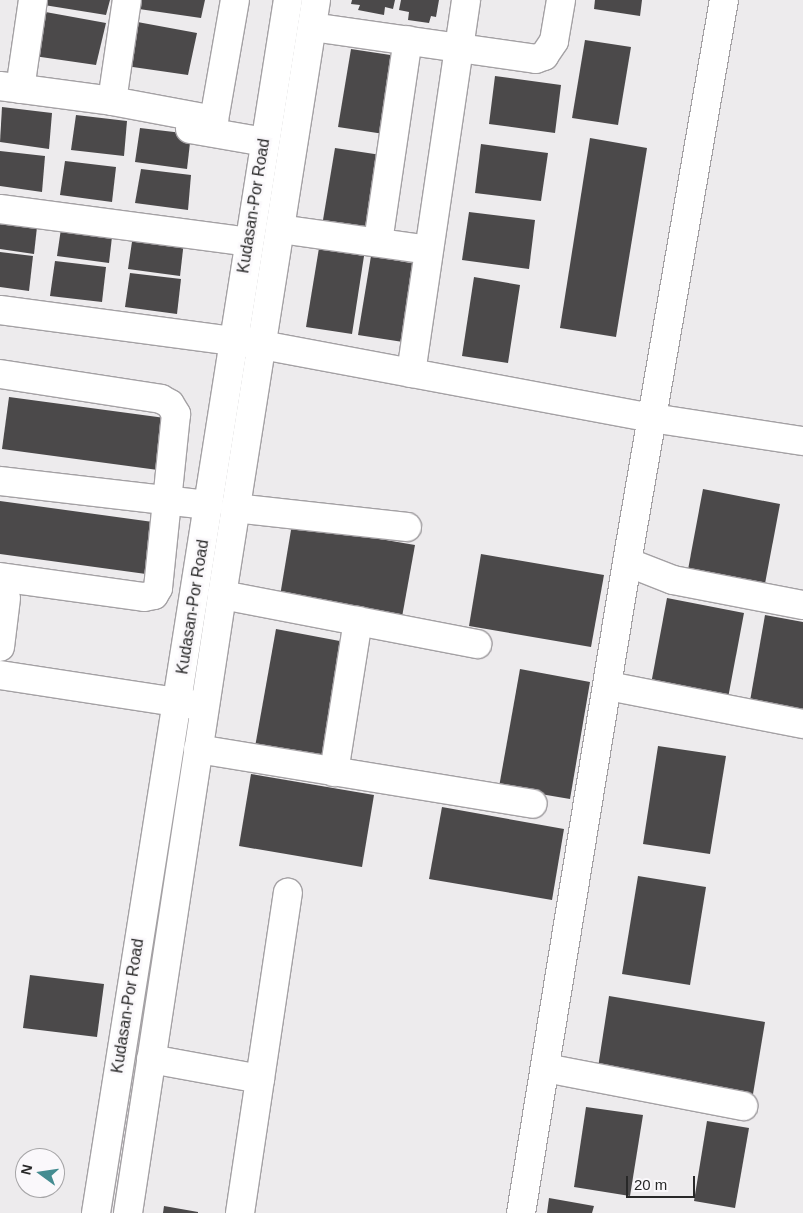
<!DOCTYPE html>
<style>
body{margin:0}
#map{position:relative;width:803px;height:1213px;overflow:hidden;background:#edebed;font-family:Arial,sans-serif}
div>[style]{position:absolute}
.building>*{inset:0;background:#4b494a}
.roads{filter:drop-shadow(1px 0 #a4a1a4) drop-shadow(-1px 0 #a4a1a4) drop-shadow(0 1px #a4a1a4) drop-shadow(0 -1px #a4a1a4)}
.minor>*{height:28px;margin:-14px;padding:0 14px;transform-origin:14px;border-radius:14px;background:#fff}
span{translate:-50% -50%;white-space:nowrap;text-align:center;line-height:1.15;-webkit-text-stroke:5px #faf8fb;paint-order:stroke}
.street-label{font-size:16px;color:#282828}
.north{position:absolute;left:15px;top:1148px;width:50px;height:50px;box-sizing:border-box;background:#faf8fb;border:1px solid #a6a5a7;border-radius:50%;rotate:284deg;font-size:14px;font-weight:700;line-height:20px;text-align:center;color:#282828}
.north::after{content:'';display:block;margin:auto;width:18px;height:22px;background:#448c91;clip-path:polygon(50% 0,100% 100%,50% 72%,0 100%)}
.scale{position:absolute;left:626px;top:1176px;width:69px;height:22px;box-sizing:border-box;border:2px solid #282828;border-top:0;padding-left:6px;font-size:15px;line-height:18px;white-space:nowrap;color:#282828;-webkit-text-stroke:4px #faf8fb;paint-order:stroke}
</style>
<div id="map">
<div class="building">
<div style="clip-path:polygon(45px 0,110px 0,106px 15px,44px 5px)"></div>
<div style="clip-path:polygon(140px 0,205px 0,201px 18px,139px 9px)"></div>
<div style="clip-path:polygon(352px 0,395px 0,393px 9px,385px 7px,384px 15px,358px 10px,360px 5px,351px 4px)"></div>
<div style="clip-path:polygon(401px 0,439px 0,436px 17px,431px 16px,429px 23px,408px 20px,409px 12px,399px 10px)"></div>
<div style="clip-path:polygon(595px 0,642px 0,640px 16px,594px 9px)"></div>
<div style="clip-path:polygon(40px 11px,106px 23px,96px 65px,34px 56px)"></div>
<div style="clip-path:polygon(132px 21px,197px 33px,188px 75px,126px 66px)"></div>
<div style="clip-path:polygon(585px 40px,631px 47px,618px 125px,572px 118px)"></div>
<div style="clip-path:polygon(351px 49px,397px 56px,384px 134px,338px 127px)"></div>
<div style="clip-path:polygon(495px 76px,561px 85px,555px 133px,489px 124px)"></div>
<div style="clip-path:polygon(2px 107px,52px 113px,49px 149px,0 142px)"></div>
<div style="clip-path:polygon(76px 115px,127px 121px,124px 156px,71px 150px)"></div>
<div style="clip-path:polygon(140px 128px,191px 134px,187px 169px,135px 162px)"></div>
<div style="clip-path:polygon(590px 138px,647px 148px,616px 337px,560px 328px)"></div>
<div style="clip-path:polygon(481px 144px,548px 153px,541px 201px,475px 193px)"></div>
<div style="clip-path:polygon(335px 148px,381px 155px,368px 234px,322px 226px)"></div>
<div style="clip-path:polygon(0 151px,45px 156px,42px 192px,0 186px)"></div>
<div style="clip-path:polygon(65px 161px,116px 167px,112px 202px,60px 195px)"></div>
<div style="clip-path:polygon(141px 169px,191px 175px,188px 210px,135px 203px)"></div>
<div style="clip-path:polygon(469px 212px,535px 220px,529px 269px,462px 260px)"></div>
<div style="clip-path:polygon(0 214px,38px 218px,34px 254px,0 249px)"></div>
<div style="clip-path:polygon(62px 222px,113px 228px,109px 263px,57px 256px)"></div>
<div style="clip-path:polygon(133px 235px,184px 241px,180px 276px,128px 269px)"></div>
<div style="clip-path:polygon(319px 248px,364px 256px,352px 334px,306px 327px)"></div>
<div style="clip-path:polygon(0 252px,33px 256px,29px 291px,0 287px)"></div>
<div style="clip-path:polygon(371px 256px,416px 264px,403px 342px,358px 335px)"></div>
<div style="clip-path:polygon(55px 261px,106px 267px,102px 302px,50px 296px)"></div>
<div style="clip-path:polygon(130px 273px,181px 279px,177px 314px,125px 307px)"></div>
<div style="clip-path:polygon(474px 277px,520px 285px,508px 363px,462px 356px)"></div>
<div style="clip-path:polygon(9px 397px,165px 418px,158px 470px,2px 449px)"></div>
<div style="clip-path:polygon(703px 489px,780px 504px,764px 589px,687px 575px)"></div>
<div style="clip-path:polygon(0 501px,153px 522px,146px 574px,0 554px)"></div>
<div style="clip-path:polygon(292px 524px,415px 545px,402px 617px,280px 596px)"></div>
<div style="clip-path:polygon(481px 554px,604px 575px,591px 647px,469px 626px)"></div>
<div style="clip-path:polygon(667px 598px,744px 613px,728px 698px,651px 684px)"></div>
<div style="clip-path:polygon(765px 615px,803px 622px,803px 710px,750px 701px)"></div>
<div style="clip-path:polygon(276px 629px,345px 642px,325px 759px,255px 747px)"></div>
<div style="clip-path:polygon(520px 669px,590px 682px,570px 799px,499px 787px)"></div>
<div style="clip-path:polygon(658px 746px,726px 756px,710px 854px,643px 844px)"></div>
<div style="clip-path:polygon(251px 774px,374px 795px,362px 867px,239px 846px)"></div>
<div style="clip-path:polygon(442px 807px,564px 829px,552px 900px,429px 879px)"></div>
<div style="clip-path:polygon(638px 876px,706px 887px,690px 985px,622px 974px)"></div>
<div style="clip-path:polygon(30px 975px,104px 984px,97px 1037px,23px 1028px)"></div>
<div style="clip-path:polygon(609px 996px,765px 1022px,752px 1100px,597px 1074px)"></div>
<div style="clip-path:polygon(586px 1107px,643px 1115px,630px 1196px,574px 1187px)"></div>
<div style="clip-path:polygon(707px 1121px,749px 1128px,735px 1208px,694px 1201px)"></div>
<div style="clip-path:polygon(549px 1198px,594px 1206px,592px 1213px,547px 1213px)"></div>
<div style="clip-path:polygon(164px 1206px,198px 1212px,198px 1213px,163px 1213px)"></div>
</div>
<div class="roads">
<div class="minor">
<div style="left:312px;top:27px;width:226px;rotate:8.1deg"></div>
<div style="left:536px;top:59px;width:9px;rotate:-21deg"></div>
<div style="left:544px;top:56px;width:18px;rotate:-56deg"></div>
<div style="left:554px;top:41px;width:42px;rotate:-80.3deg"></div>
<div style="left:0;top:86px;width:113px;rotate:7.6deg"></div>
<div style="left:112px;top:101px;width:104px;rotate:10.6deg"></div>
<div style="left:214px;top:120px;width:122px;rotate:-80.1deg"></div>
<div style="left:20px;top:89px;width:90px;rotate:-81.7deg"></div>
<div style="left:112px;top:101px;width:102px;rotate:-81.6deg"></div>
<div style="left:190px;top:129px;width:76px;rotate:9.8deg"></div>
<div style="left:0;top:209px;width:251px;rotate:7.5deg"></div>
<div style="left:280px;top:229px;width:150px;rotate:8deg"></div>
<div style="left:378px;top:242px;width:204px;rotate:-81.6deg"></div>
<div style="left:0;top:310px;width:264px;rotate:7.6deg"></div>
<div style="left:262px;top:345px;width:397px;rotate:10.6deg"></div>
<div style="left:652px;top:418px;width:153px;rotate:8.7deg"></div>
<div style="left:411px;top:373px;width:377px;rotate:-81.6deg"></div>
<div style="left:0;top:374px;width:163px;rotate:8.8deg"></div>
<div style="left:161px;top:399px;width:10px;rotate:29deg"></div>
<div style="left:170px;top:404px;width:12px;rotate:59deg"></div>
<div style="left:176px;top:414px;width:175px;rotate:95.9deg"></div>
<div style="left:158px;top:588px;width:8px;rotate:120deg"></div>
<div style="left:154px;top:595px;width:10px;rotate:169deg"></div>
<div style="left:144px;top:597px;width:145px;rotate:-172.1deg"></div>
<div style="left:0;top:481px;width:210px;rotate:6.6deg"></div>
<div style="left:235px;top:508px;width:173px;rotate:6.3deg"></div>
<div style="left:627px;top:562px;width:49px;rotate:21.4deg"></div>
<div style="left:673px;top:580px;width:132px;rotate:10.9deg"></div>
<div style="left:222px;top:595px;width:260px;rotate:10.9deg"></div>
<div style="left:0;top:647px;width:49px;rotate:-83deg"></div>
<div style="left:0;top:675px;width:198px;rotate:8.7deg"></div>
<div style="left:608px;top:686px;width:199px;rotate:11deg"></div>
<div style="left:198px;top:749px;width:339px;rotate:9.3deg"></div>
<div style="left:334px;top:772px;width:153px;rotate:-81deg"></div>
<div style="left:151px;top:1059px;width:111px;rotate:10.4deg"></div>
<div style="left:545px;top:1068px;width:202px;rotate:10.9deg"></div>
<div style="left:96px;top:1213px;width:1228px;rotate:-81.01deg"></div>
<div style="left:128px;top:1213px;width:625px;rotate:-81.35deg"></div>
<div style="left:222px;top:595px;width:602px;rotate:-81.02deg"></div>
<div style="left:240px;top:1213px;width:324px;rotate:-81.5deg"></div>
<div style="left:521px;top:1213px;width:660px;rotate:-80.75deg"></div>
<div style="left:627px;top:562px;width:570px;rotate:-80.21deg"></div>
</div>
</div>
<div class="street-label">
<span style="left:254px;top:206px;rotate:-81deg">Kudasan-Por Road</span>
<span style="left:193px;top:607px;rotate:-81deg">Kudasan-Por Road</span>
<span style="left:128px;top:1006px;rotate:-81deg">Kudasan-Por Road</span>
</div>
<div class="north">N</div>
<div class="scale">20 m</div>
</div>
